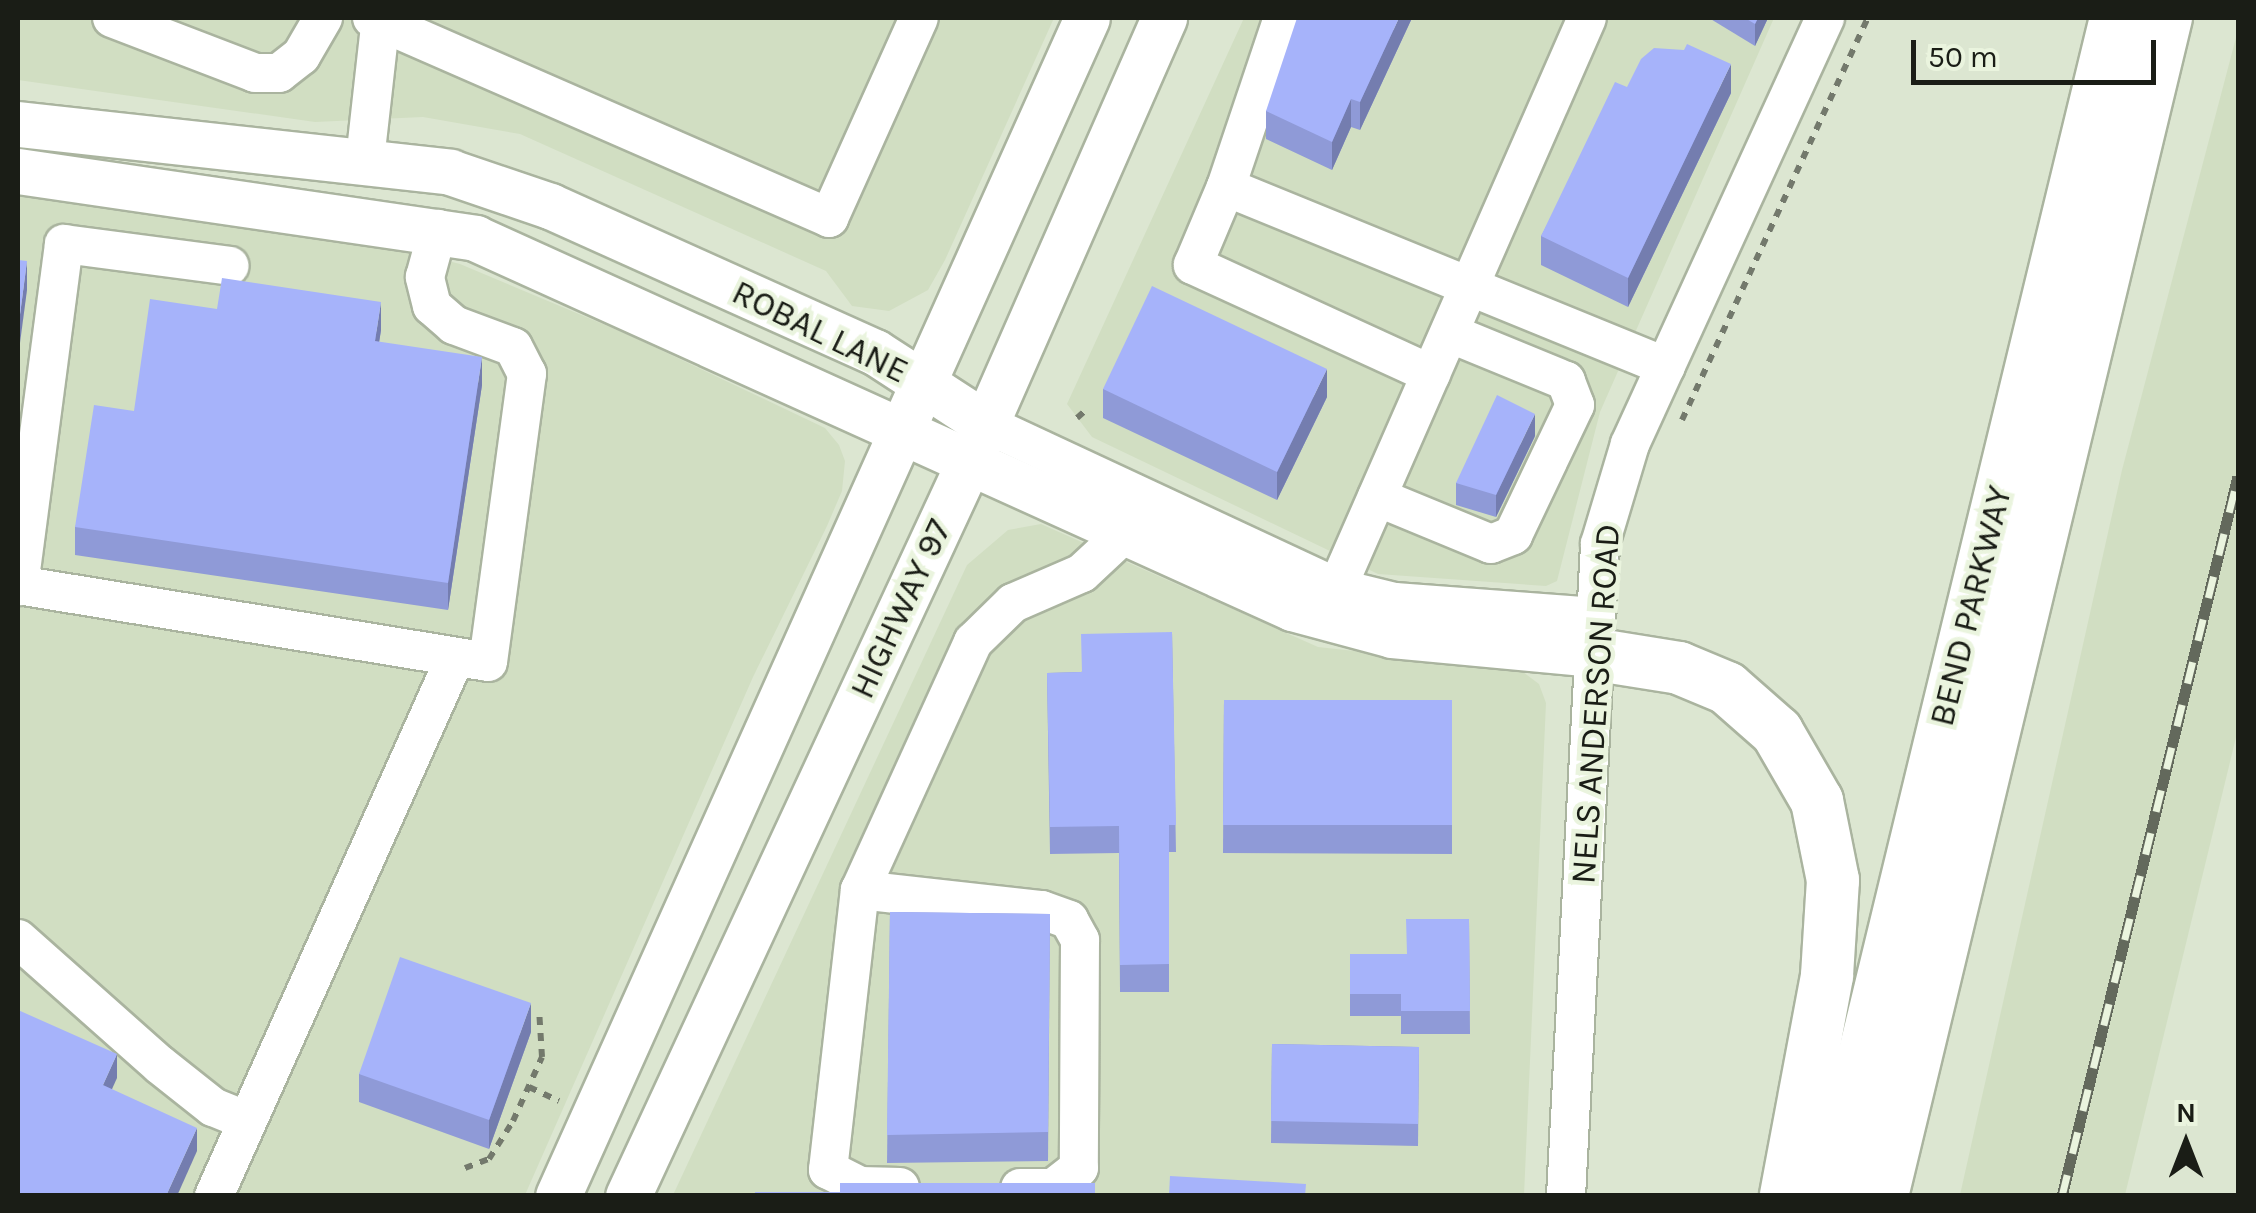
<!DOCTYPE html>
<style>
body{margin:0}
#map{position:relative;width:2256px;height:1213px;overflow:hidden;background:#dce6d1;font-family:Karla,sans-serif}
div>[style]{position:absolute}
.built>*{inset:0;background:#d1dec2}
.path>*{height:6px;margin-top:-3px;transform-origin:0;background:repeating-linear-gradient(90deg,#73796c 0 8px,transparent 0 16px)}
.roads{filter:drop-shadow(2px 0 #aab49f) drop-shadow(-2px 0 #aab49f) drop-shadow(0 2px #aab49f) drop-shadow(0 -2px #aab49f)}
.minor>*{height:38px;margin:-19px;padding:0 19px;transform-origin:19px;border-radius:19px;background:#fff}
.major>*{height:45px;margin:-22.5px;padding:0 22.5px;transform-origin:22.5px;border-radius:22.5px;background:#fff}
.highway>*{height:52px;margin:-26px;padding:0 26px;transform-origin:26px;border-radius:26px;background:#fff}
.rail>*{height:11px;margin-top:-5.5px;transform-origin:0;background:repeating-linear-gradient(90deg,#eaf4de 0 22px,#63695c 0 44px);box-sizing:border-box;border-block:2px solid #63695c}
.wall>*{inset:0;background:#8f9ad7}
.shaded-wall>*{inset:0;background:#747daf}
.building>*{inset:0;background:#a6b3fa}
span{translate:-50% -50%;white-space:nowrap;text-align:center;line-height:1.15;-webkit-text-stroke:9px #eaf4de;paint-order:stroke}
.street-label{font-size:35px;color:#1a1d16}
.frame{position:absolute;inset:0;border:20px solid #1a1d16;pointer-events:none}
.north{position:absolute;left:2136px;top:1093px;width:100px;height:100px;-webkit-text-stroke:8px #eaf4de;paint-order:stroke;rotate:0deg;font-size:28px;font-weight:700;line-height:40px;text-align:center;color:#1a1d16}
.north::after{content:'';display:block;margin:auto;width:35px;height:45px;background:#1a1d16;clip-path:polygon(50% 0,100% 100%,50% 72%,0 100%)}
.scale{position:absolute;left:1911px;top:40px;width:245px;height:45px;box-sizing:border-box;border:5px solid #1a1d16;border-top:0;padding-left:12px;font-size:30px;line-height:35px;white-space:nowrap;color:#1a1d16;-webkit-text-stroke:8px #eaf4de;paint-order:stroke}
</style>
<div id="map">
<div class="built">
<div style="clip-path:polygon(18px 18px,1054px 18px,945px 260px,928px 290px,889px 311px,852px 306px,826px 271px,520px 134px,423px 117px,315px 122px,18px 80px)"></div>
<div style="clip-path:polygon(1244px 18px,1774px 18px,1600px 412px,1557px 581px,1546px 586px,1378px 574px,1092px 437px,1067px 404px)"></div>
<div style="clip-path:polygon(2238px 30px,2238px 729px,2125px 1195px,1960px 1195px,2122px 470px)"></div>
<div style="clip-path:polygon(18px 188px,376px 242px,460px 264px,629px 335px,825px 428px,839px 445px,845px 461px,842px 491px,827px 526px,753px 677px,525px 1195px,18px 1196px)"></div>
<div style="clip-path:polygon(1041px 524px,1318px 647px,1519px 669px,1539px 684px,1546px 703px,1524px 1195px,662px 1196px,673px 1195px,967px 565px,1008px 530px)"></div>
</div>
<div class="path">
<div style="left:1077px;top:418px;width:12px;rotate:-42deg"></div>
<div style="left:1682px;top:420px;width:443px;rotate:-65.2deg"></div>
<div style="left:529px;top:1087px;width:33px;rotate:25deg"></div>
<div style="left:465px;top:1168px;width:26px;rotate:-21deg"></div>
<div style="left:489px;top:1159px;width:45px;rotate:-57.7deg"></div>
<div style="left:513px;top:1121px;width:70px;rotate:-65.6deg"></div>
<div style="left:542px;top:1057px;width:48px;rotate:-93.6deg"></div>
</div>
<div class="roads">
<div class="minor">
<div style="left:112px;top:18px;width:153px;rotate:21deg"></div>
<div style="left:255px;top:73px;width:24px"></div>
<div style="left:279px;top:73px;width:28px;rotate:-38deg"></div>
<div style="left:301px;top:56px;width:44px;rotate:-59.9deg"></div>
<div style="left:372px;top:18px;width:499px;rotate:23.6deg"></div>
<div style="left:829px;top:218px;width:219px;rotate:-65.8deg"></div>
<div style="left:365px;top:160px;width:143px;rotate:-83.6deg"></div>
<div style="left:1226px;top:187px;width:178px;rotate:-71.4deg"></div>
<div style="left:1431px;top:374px;width:262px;rotate:-155.4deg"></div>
<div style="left:1193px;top:265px;width:85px;rotate:-67.1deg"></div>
<div style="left:1226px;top:187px;width:475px;rotate:22.2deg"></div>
<div style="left:986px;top:424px;width:387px;rotate:25deg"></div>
<div style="left:1337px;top:588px;width:60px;rotate:13.6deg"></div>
<div style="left:1395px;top:602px;width:201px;rotate:4.3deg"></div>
<div style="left:1377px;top:497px;width:123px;rotate:22.4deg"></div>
<div style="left:1491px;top:544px;width:24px;rotate:-22deg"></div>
<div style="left:1513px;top:535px;width:144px;rotate:-64.5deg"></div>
<div style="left:1575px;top:405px;width:26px;rotate:-111deg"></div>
<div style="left:1566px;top:381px;width:126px;rotate:-157.7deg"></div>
<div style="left:18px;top:585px;width:476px;rotate:9.3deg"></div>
<div style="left:488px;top:662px;width:291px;rotate:-82.3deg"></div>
<div style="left:527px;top:374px;width:30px;rotate:-117deg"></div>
<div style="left:513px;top:347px;width:63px;rotate:-159.6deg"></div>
<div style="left:454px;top:325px;width:29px;rotate:-139deg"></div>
<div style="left:432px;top:306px;width:30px;rotate:-104deg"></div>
<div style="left:425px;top:277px;width:50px;rotate:-74.8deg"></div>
<div style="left:19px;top:586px;width:345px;rotate:-82.5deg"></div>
<div style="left:64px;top:244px;width:167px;rotate:7.5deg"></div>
<div style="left:1337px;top:588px;width:622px;rotate:-66.32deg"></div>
<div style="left:860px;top:890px;width:183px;rotate:6.3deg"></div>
<div style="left:1042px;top:910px;width:29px;rotate:20deg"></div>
<div style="left:1069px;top:920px;width:23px;rotate:61deg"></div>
<div style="left:1080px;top:940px;width:228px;rotate:90.3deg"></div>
<div style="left:1079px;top:1168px;width:33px;rotate:142deg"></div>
<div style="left:1053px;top:1188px;width:33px;rotate:180deg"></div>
<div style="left:18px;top:939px;width:190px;rotate:41.6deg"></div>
<div style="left:160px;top:1065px;width:68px;rotate:38.4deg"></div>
<div style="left:213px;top:1107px;width:37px;rotate:22deg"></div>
<div style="left:900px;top:1187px;width:40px;rotate:-178.6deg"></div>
<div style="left:860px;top:1186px;width:36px;rotate:-153deg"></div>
<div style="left:828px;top:1170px;width:282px;rotate:-83.5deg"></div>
<div style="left:860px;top:890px;width:273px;rotate:-65.5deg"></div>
<div style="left:973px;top:642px;width:56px;rotate:-44.3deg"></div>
<div style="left:1013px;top:603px;width:75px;rotate:-23.5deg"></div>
<div style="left:1082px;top:573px;width:60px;rotate:-43deg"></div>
<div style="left:214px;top:1196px;width:590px;rotate:-65.87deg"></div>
<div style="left:1566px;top:1196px;width:653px;rotate:-87.01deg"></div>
<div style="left:1600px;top:544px;width:104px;rotate:-73.3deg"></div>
<div style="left:1630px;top:444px;width:469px;rotate:-65.4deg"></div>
</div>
<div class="major">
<div style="left:18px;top:124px;width:435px;rotate:6.3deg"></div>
<div style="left:450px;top:172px;width:106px;rotate:18.8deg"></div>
<div style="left:550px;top:206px;width:356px;rotate:24.2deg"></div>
<div style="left:875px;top:352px;width:132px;rotate:33deg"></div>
<div style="left:18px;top:171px;width:462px;rotate:8.3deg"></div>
<div style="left:475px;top:238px;width:897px;rotate:24.36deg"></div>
<div style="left:1292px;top:608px;width:104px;rotate:15.1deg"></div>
<div style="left:1392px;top:635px;width:201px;rotate:5.4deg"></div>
<div style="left:558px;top:1196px;width:1291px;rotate:-65.82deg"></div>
<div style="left:628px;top:1196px;width:812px;rotate:-65.08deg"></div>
<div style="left:970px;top:460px;width:483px;rotate:-66.3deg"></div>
</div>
<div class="highway">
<div style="left:1592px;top:654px;width:88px;rotate:9.1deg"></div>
<div style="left:1679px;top:668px;width:52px;rotate:22.6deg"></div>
<div style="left:1727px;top:688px;width:67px;rotate:41.3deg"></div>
<div style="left:1777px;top:732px;width:80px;rotate:59.9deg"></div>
<div style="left:1817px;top:801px;width:81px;rotate:78.6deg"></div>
<div style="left:1833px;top:880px;width:96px;rotate:93.6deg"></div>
<div style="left:1827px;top:976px;width:224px;rotate:100.6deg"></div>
<div style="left:1830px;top:1196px;width:1212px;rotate:-76.35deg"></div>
<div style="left:1882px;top:1196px;width:1212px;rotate:-76.45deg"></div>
</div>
</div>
<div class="rail">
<div style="left:2062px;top:1196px;width:741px;rotate:-76.26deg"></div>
</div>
<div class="wall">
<div style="clip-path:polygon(1412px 18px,1360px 130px,1351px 127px,1332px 170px,1266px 139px,1266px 111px)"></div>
<div style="clip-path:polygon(1709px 18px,1768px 18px,1755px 46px)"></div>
<div style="clip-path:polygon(1627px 87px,1731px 93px,1628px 307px,1541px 265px,1541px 236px)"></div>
<div style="clip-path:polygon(381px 330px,379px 342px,482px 385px,448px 610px,75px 555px,75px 527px,134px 411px)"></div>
<div style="clip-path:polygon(1103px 389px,1327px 397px,1277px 500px,1103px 418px)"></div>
<div style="clip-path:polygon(1535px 436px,1496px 517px,1456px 505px,1456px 483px)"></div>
<div style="clip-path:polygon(1172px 632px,1176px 852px,1169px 852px,1169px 992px,1120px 992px,1119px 853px,1050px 854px,1047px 673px,1081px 672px)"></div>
<div style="clip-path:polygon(1224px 700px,1452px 700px,1452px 854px,1223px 853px)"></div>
<div style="clip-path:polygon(890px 912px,1050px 914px,1048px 1161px,887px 1163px)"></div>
<div style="clip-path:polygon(1469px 919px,1470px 1034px,1401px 1034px,1401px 1016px,1350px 1016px,1350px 954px,1407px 954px)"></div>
<div style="clip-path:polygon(531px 1032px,489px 1149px,359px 1102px,359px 1074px)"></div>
<div style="clip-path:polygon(1272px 1044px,1419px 1047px,1418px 1146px,1271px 1143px)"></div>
</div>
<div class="shaded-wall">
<div style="clip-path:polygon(1399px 18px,1412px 18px,1360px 130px,1360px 102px)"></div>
<div style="clip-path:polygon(1758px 18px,1768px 18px,1755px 46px,1755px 24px)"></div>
<div style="clip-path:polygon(1731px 64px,1731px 93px,1628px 307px,1628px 278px)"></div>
<div style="clip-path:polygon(1351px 99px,1351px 127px,1332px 170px,1332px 142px)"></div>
<div style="clip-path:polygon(27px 261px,27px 290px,18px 358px,18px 330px)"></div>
<div style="clip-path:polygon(381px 302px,381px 330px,375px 369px,375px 341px)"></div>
<div style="clip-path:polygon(482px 357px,482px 385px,448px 610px,448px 583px)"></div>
<div style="clip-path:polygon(1327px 369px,1327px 397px,1277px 500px,1277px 472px)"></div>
<div style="clip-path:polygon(1535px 414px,1535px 436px,1496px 517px,1496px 495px)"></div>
<div style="clip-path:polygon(531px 1003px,531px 1032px,489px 1149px,489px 1120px)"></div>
<div style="clip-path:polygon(117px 1054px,117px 1078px,103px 1109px,103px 1085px)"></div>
<div style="clip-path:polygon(197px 1128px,197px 1151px,177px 1196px,166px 1196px)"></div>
</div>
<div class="building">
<div style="clip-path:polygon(1297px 18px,1399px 18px,1360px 102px,1351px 99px,1332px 142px,1266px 111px)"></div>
<div style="clip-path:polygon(1745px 18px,1758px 18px,1755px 24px)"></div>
<div style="clip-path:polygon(1687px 44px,1731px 64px,1628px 278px,1541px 236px,1615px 82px,1627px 87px,1641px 59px,1654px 48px,1684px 50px)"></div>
<div style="clip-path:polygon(18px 260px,27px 261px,18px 330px)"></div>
<div style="clip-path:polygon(222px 278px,381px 302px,375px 341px,482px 357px,448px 583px,75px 527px,94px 405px,134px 411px,150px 299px,217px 309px)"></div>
<div style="clip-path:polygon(1152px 286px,1327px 369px,1277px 472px,1103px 389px)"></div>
<div style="clip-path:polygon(1497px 395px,1535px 414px,1496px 495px,1456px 483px)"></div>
<div style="clip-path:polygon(1172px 632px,1176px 825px,1169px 825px,1169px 964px,1120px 965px,1119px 826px,1050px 827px,1047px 673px,1082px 672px,1081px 634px)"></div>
<div style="clip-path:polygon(1224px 700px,1452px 700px,1452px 825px,1223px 825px)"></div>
<div style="clip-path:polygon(890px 912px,1050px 914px,1048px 1132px,887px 1135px)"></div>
<div style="clip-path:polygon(1406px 919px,1469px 919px,1470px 1011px,1401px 1011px,1401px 994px,1350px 994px,1350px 954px,1407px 954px)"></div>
<div style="clip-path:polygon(400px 957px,531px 1003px,489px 1120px,359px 1074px)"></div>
<div style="clip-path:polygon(18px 1010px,117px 1054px,103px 1085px,197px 1128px,166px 1196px,18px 1196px)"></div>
<div style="clip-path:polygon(1272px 1044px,1419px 1047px,1418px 1124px,1271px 1121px)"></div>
<div style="clip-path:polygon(1170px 1176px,1306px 1184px,1305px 1196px,1169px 1196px)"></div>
<div style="clip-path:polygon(840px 1183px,1095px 1183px,1095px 1196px,755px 1196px,755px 1192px,840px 1192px)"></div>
</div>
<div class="street-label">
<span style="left:820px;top:332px;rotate:26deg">ROBAL LANE</span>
<span style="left:1971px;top:606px;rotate:-76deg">BEND PARKWAY</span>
<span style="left:901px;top:609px;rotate:-65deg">HIGHWAY 97</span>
<span style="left:1596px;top:704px;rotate:-86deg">NELS ANDERSON ROAD</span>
</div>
<div class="frame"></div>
<div class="north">N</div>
<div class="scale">50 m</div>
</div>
